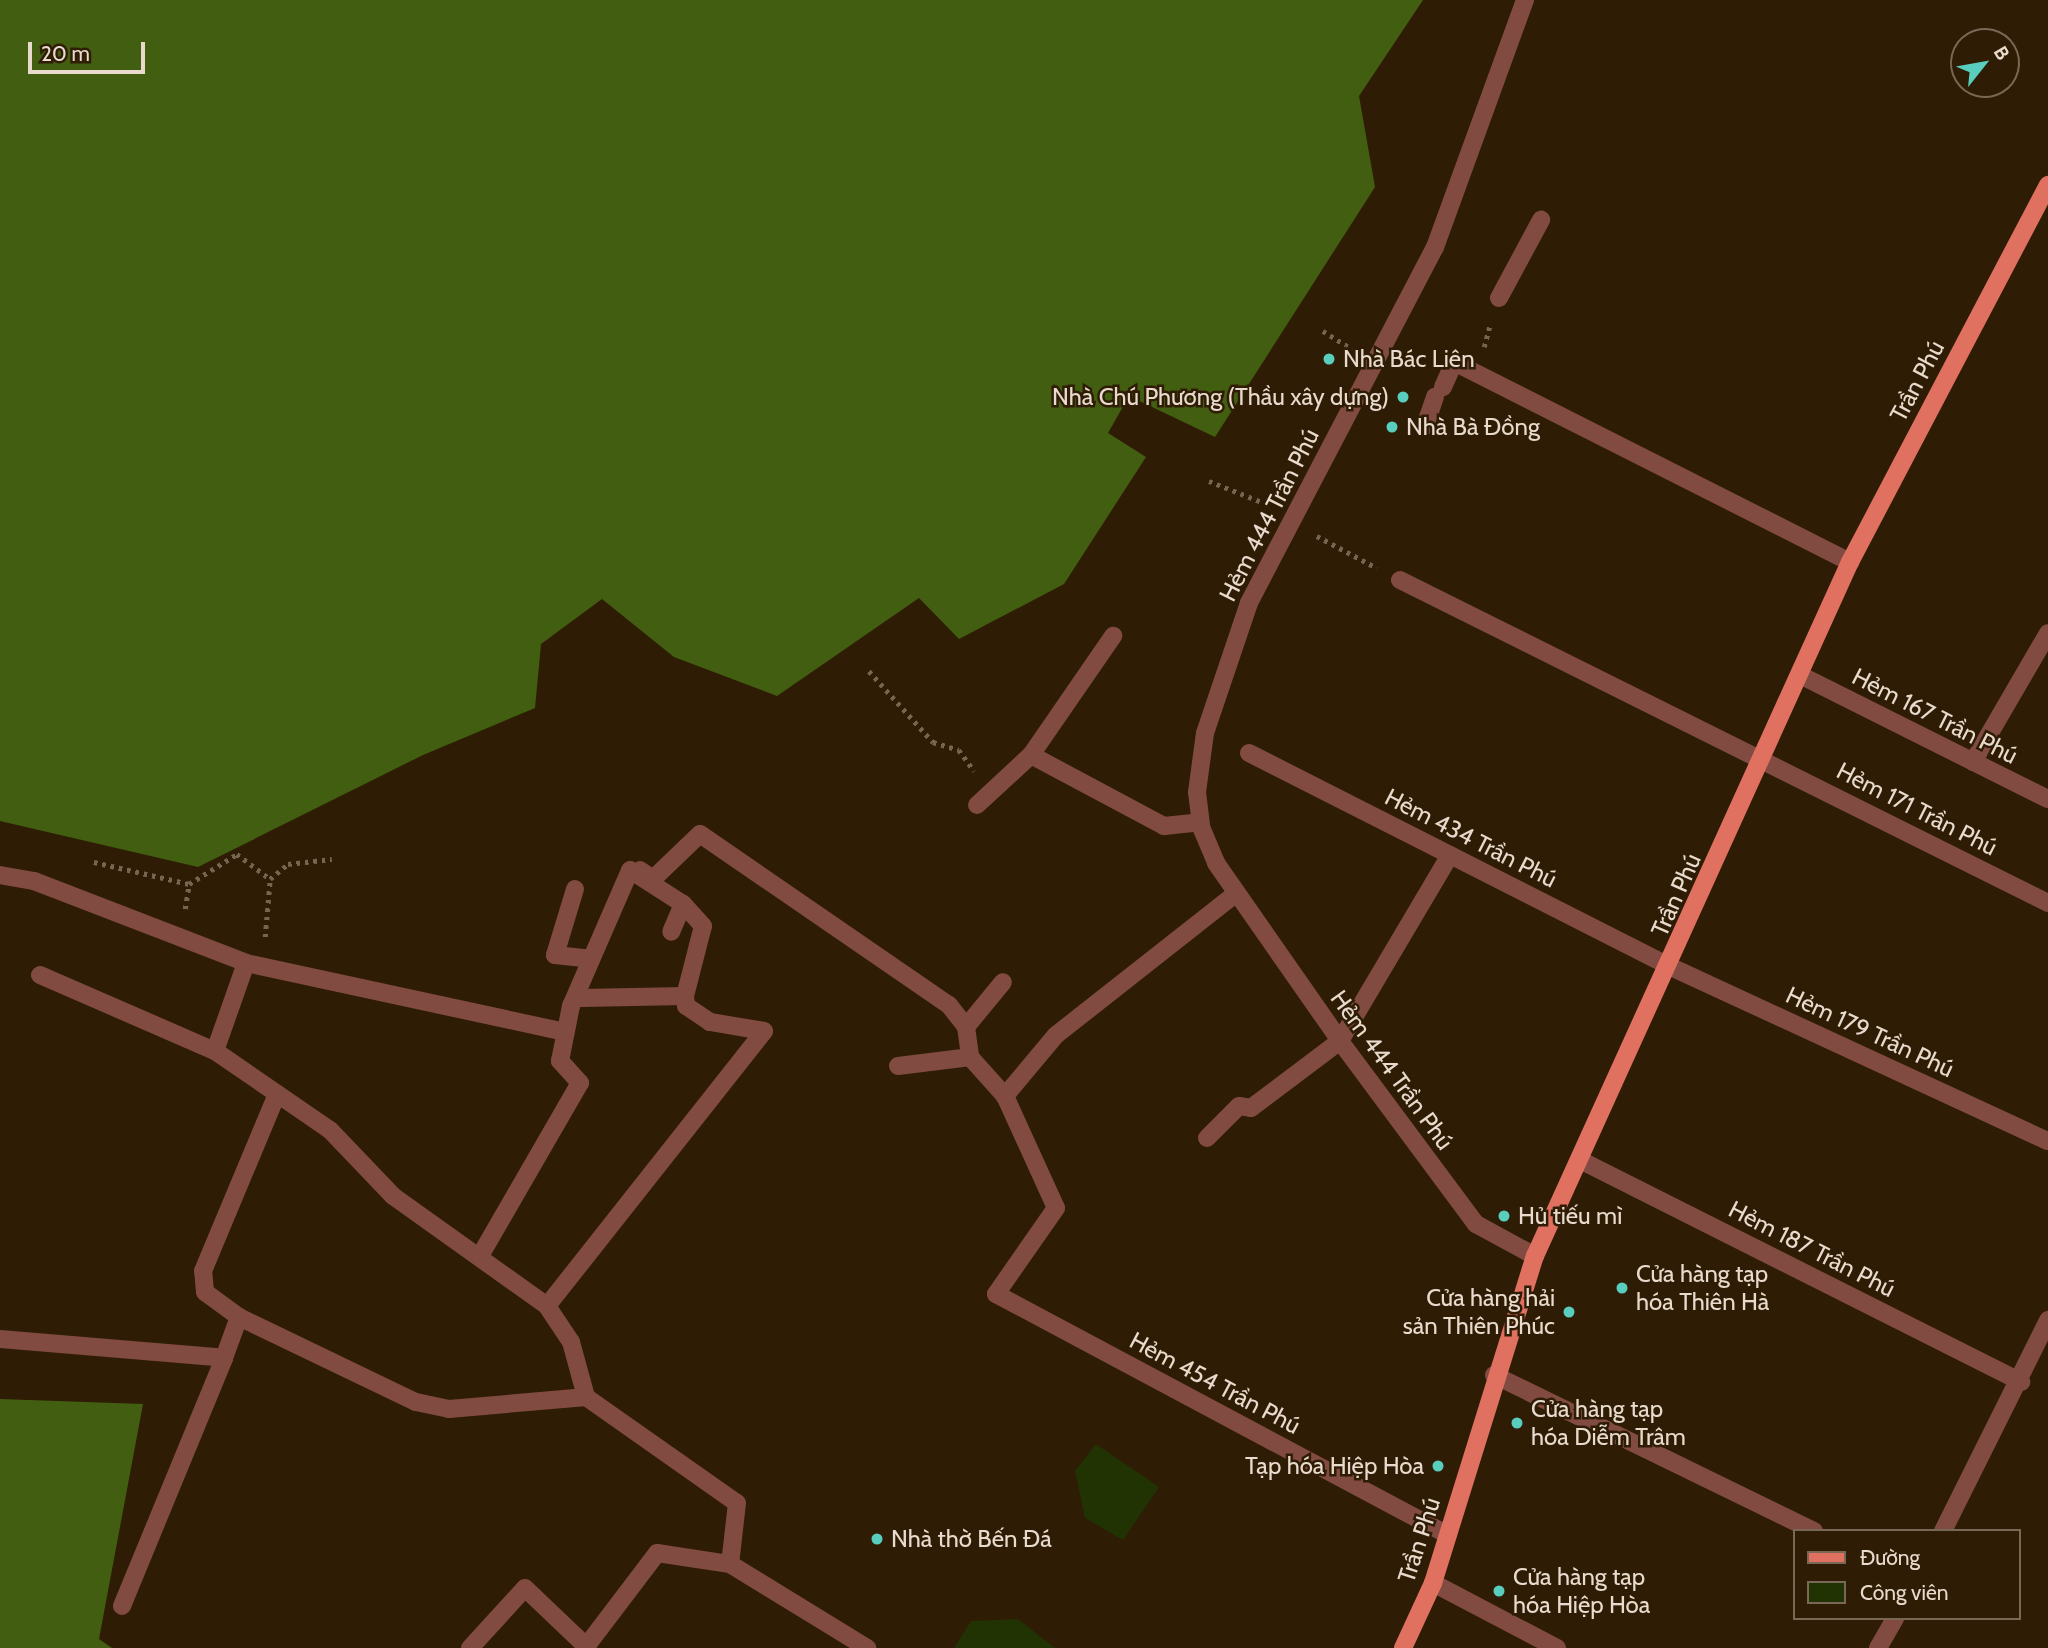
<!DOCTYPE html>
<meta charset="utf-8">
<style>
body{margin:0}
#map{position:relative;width:2048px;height:1648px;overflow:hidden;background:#2f1c05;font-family:Cabin,sans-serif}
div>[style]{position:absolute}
.green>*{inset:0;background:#213302}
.forest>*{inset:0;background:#425e10}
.path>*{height:4.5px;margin-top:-2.25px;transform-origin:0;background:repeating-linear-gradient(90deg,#756551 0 3.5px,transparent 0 8.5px)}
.service>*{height:18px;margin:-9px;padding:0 9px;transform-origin:9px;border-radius:9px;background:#814b42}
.minor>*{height:18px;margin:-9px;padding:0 9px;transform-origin:9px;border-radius:9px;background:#814b42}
.primary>*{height:18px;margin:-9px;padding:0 9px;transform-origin:9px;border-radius:9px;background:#e07161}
.dots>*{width:19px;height:19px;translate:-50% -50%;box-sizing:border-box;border:4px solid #2f1c05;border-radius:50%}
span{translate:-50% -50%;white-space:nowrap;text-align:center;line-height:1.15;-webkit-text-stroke:5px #2f1c05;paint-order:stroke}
.poi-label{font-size:24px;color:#e8dbcd}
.left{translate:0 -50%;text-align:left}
.right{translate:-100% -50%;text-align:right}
.street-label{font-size:24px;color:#e8dbcd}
.legend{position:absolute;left:1793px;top:1529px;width:228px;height:91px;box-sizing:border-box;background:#2f1c05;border:2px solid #796855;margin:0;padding:9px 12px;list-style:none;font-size:21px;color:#e8dbcd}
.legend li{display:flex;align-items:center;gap:14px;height:35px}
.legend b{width:35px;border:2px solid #796855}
.north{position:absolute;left:1950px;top:28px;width:70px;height:70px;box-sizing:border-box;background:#2f1c05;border:2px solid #796855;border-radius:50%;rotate:59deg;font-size:19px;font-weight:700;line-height:28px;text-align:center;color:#e8dbcd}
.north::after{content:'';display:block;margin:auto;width:24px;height:32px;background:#59cebe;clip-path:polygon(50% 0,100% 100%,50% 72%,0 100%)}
.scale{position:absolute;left:28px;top:42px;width:117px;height:32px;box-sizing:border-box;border:4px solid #e8dbcd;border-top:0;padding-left:9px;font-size:21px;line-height:24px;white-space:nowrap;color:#e8dbcd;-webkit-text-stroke:5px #2f1c05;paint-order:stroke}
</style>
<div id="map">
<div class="green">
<div style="clip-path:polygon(1096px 1444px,1159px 1487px,1123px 1540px,1085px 1518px,1075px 1471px)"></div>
<div style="clip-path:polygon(1018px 1619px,1055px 1648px,954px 1648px,971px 1621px)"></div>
</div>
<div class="forest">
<div style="clip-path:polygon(0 0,1423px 0,1359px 96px,1375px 187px,1215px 437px,1129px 396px,1108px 433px,1146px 457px,1064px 584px,959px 639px,919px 598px,777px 696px,674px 657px,602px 599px,541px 644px,535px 708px,423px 755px,198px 867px,0 821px)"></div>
<div style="clip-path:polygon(0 1399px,143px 1404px,99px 1639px,112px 1648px,0 1648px)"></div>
</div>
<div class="path">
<div style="left:1323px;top:331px;width:34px;rotate:32deg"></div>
<div style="left:1484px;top:347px;width:23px;rotate:-75deg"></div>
<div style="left:1209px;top:481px;width:62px;rotate:21.6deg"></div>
<div style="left:1317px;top:536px;width:68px;rotate:28.1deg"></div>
<div style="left:869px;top:671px;width:96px;rotate:48deg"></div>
<div style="left:933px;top:742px;width:27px;rotate:17deg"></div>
<div style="left:959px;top:750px;width:26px;rotate:54deg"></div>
<div style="left:94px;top:862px;width:98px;rotate:13deg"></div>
<div style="left:189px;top:884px;width:57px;rotate:-32deg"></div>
<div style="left:237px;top:854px;width:41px;rotate:37.1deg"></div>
<div style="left:185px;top:909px;width:25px;rotate:-81deg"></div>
<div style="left:265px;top:937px;width:58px;rotate:-85.1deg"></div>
<div style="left:270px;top:879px;width:23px;rotate:-40deg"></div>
<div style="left:288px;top:864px;width:44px;rotate:-6.5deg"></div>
</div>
<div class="service">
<div style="left:1525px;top:0;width:263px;rotate:110deg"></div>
<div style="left:1435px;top:247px;width:402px;rotate:117.6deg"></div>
<div style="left:1249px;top:603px;width:137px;rotate:108.7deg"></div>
<div style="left:1205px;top:733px;width:60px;rotate:97.7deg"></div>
<div style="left:1197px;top:792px;width:35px;rotate:83deg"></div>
<div style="left:1201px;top:827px;width:39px;rotate:67deg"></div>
<div style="left:1216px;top:863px;width:217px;rotate:55.1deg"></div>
<div style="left:1340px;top:1041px;width:228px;rotate:53.4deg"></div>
<div style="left:1476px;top:1224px;width:67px;rotate:28.5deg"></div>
<div style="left:1499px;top:298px;width:89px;rotate:-61.7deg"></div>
<div style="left:1443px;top:387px;width:27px;rotate:-66deg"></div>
<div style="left:1454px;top:362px;width:444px;rotate:26.8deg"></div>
<div style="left:1425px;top:426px;width:31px;rotate:-71deg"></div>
<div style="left:1400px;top:580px;width:724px;rotate:26.49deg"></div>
<div style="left:1800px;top:675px;width:277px;rotate:26.6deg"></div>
<div style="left:1031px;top:755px;width:151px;rotate:28.1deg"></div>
<div style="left:1164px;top:826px;width:36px;rotate:-6deg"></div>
<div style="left:1973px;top:762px;width:149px;rotate:-59.8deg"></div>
<div style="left:977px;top:805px;width:74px;rotate:-42.8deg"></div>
<div style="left:1031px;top:755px;width:145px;rotate:-55.4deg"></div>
<div style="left:640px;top:870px;width:16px;rotate:35deg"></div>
<div style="left:653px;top:879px;width:65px;rotate:-43.8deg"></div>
<div style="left:700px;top:834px;width:302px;rotate:34.5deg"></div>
<div style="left:949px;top:1005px;width:28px;rotate:52deg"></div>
<div style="left:966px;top:1027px;width:30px;rotate:82deg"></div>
<div style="left:970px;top:1057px;width:52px;rotate:48.1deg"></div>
<div style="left:0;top:875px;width:35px;rotate:10deg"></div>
<div style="left:34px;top:881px;width:227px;rotate:21.1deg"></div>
<div style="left:246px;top:963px;width:326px;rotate:12.2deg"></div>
<div style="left:575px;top:889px;width:69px;rotate:106.9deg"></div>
<div style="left:555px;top:955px;width:31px;rotate:6deg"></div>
<div style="left:1234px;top:895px;width:226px;rotate:141.8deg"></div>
<div style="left:1056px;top:1035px;width:80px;rotate:129.9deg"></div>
<div style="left:1005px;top:1096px;width:123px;rotate:65.5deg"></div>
<div style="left:1056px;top:1208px;width:105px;rotate:124.9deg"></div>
<div style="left:996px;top:1294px;width:512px;rotate:28.07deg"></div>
<div style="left:1671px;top:967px;width:415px;rotate:24.8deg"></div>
<div style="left:40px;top:975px;width:191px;rotate:23.5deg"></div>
<div style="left:215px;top:1051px;width:140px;rotate:34.5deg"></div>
<div style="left:330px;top:1130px;width:91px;rotate:46.3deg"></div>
<div style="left:393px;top:1196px;width:189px;rotate:35.5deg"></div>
<div style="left:547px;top:1306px;width:43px;rotate:56.3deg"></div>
<div style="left:571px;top:1342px;width:57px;rotate:74.7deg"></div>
<div style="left:586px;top:1397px;width:184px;rotate:35.1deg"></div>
<div style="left:737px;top:1503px;width:61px;rotate:96.5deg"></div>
<div style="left:580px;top:998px;width:105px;rotate:-1.1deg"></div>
<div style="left:685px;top:996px;width:72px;rotate:-75.6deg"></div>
<div style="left:703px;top:926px;width:30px;rotate:-132deg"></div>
<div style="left:966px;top:1027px;width:58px;rotate:-50.6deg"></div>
<div style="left:215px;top:1051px;width:93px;rotate:-70.6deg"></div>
<div style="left:898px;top:1066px;width:73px;rotate:-7.1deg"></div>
<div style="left:1207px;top:1138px;width:45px;rotate:-45deg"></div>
<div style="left:1239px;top:1106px;width:12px;rotate:9deg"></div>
<div style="left:1251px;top:1108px;width:111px;rotate:-37deg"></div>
<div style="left:1340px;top:1041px;width:216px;rotate:-59.4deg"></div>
<div style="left:1580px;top:1160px;width:494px;rotate:26.7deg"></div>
<div style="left:480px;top:1256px;width:200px;rotate:-60deg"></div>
<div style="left:580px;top:1083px;width:30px;rotate:-132deg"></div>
<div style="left:560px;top:1061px;width:56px;rotate:-78.7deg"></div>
<div style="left:571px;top:1006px;width:148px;rotate:-66.5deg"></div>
<div style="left:630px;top:870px;width:63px;rotate:32.7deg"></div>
<div style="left:683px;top:904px;width:30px;rotate:113deg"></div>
<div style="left:547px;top:1306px;width:350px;rotate:-51.7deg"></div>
<div style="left:764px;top:1031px;width:55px;rotate:-170.5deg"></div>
<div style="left:710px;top:1022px;width:29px;rotate:-146deg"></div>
<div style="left:686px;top:1006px;width:10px;rotate:-96deg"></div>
<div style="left:239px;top:1317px;width:42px;rotate:-143.7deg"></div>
<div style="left:205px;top:1292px;width:21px;rotate:-95deg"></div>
<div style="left:203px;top:1271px;width:192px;rotate:-67.3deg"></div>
<div style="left:0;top:1339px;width:225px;rotate:4.8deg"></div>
<div style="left:224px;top:1358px;width:44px;rotate:-69.9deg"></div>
<div style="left:239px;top:1317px;width:196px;rotate:25.7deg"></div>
<div style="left:416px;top:1402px;width:34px;rotate:12deg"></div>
<div style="left:449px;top:1409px;width:138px;rotate:-5deg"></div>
<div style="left:1494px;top:1375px;width:356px;rotate:26deg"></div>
<div style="left:1943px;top:1531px;width:236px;rotate:-63.5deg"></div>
<div style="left:1433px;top:1583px;width:140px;rotate:27.7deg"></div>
<div style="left:122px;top:1606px;width:268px;rotate:-67.6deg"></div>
<div style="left:470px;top:1648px;width:81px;rotate:-47.5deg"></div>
<div style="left:525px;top:1588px;width:84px;rotate:43.6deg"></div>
<div style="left:585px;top:1648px;width:119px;rotate:-52.8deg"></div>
<div style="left:657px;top:1553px;width:74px;rotate:8.6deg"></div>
<div style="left:730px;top:1564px;width:161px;rotate:31.5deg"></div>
<div style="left:1878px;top:1648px;width:34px;rotate:-60deg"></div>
</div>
<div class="minor">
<div style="left:1249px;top:753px;width:473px;rotate:26.9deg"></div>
</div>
<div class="primary">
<div style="left:1403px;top:1648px;width:72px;rotate:-65.2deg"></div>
<div style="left:1433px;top:1583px;width:343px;rotate:-72.7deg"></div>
<div style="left:1535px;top:1256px;width:762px;rotate:-65.59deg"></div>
<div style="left:1850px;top:562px;width:426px;rotate:-62.3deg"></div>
</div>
<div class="dots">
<div style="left:1329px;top:359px;background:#59cebe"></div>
<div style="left:1403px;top:397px;background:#59cebe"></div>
<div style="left:1392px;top:427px;background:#59cebe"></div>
<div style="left:1504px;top:1216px;background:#59cebe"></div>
<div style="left:1622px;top:1288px;background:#59cebe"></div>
<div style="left:1569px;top:1312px;background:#59cebe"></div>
<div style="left:1517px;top:1423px;background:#59cebe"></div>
<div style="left:1438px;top:1466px;background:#59cebe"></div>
<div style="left:877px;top:1539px;background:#59cebe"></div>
<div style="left:1499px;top:1591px;background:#59cebe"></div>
</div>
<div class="poi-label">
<span class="left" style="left:1343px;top:359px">Nhà Bác Liên</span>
<span class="right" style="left:1389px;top:397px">Nhà Chú Phương (Thầu xây dựng)</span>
<span class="left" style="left:1406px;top:427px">Nhà Bà Đồng</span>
<span class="left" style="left:1518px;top:1216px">Hủ tiếu mì</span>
<span class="left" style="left:1636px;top:1288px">Cửa hàng tạp<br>hóa Thiên Hà</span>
<span class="right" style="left:1555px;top:1312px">Cửa hàng hải<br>sản Thiên Phúc</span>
<span class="left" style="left:1531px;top:1423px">Cửa hàng tạp<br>hóa Diễm Trâm</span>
<span class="right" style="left:1424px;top:1466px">Tạp hóa Hiệp Hòa</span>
<span class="left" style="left:891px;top:1539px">Nhà thờ Bến Đá</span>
<span class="left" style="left:1513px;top:1591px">Cửa hàng tạp<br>hóa Hiệp Hòa</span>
</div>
<div class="street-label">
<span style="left:1917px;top:381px;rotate:-62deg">Trần Phú</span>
<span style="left:1269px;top:515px;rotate:-63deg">Hẻm 444 Trần Phú</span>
<span style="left:1935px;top:716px;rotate:27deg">Hẻm 167 Trần Phú</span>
<span style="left:1917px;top:809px;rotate:27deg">Hẻm 171 Trần Phú</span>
<span style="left:1471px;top:838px;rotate:27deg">Hẻm 434 Trần Phú</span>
<span style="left:1676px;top:895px;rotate:-66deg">Trần Phú</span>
<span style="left:1870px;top:1032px;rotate:25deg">Hẻm 179 Trần Phú</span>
<span style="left:1392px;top:1070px;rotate:54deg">Hẻm 444 Trần Phú</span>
<span style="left:1812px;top:1249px;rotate:27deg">Hẻm 187 Trần Phú</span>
<span style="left:1215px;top:1383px;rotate:28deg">Hẻm 454 Trần Phú</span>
<span style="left:1419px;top:1540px;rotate:-72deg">Trần Phú</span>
</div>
<ul class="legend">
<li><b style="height:9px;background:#e07161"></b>Đường</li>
<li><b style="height:19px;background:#213302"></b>Công viên</li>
</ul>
<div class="north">B</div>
<div class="scale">20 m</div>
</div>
